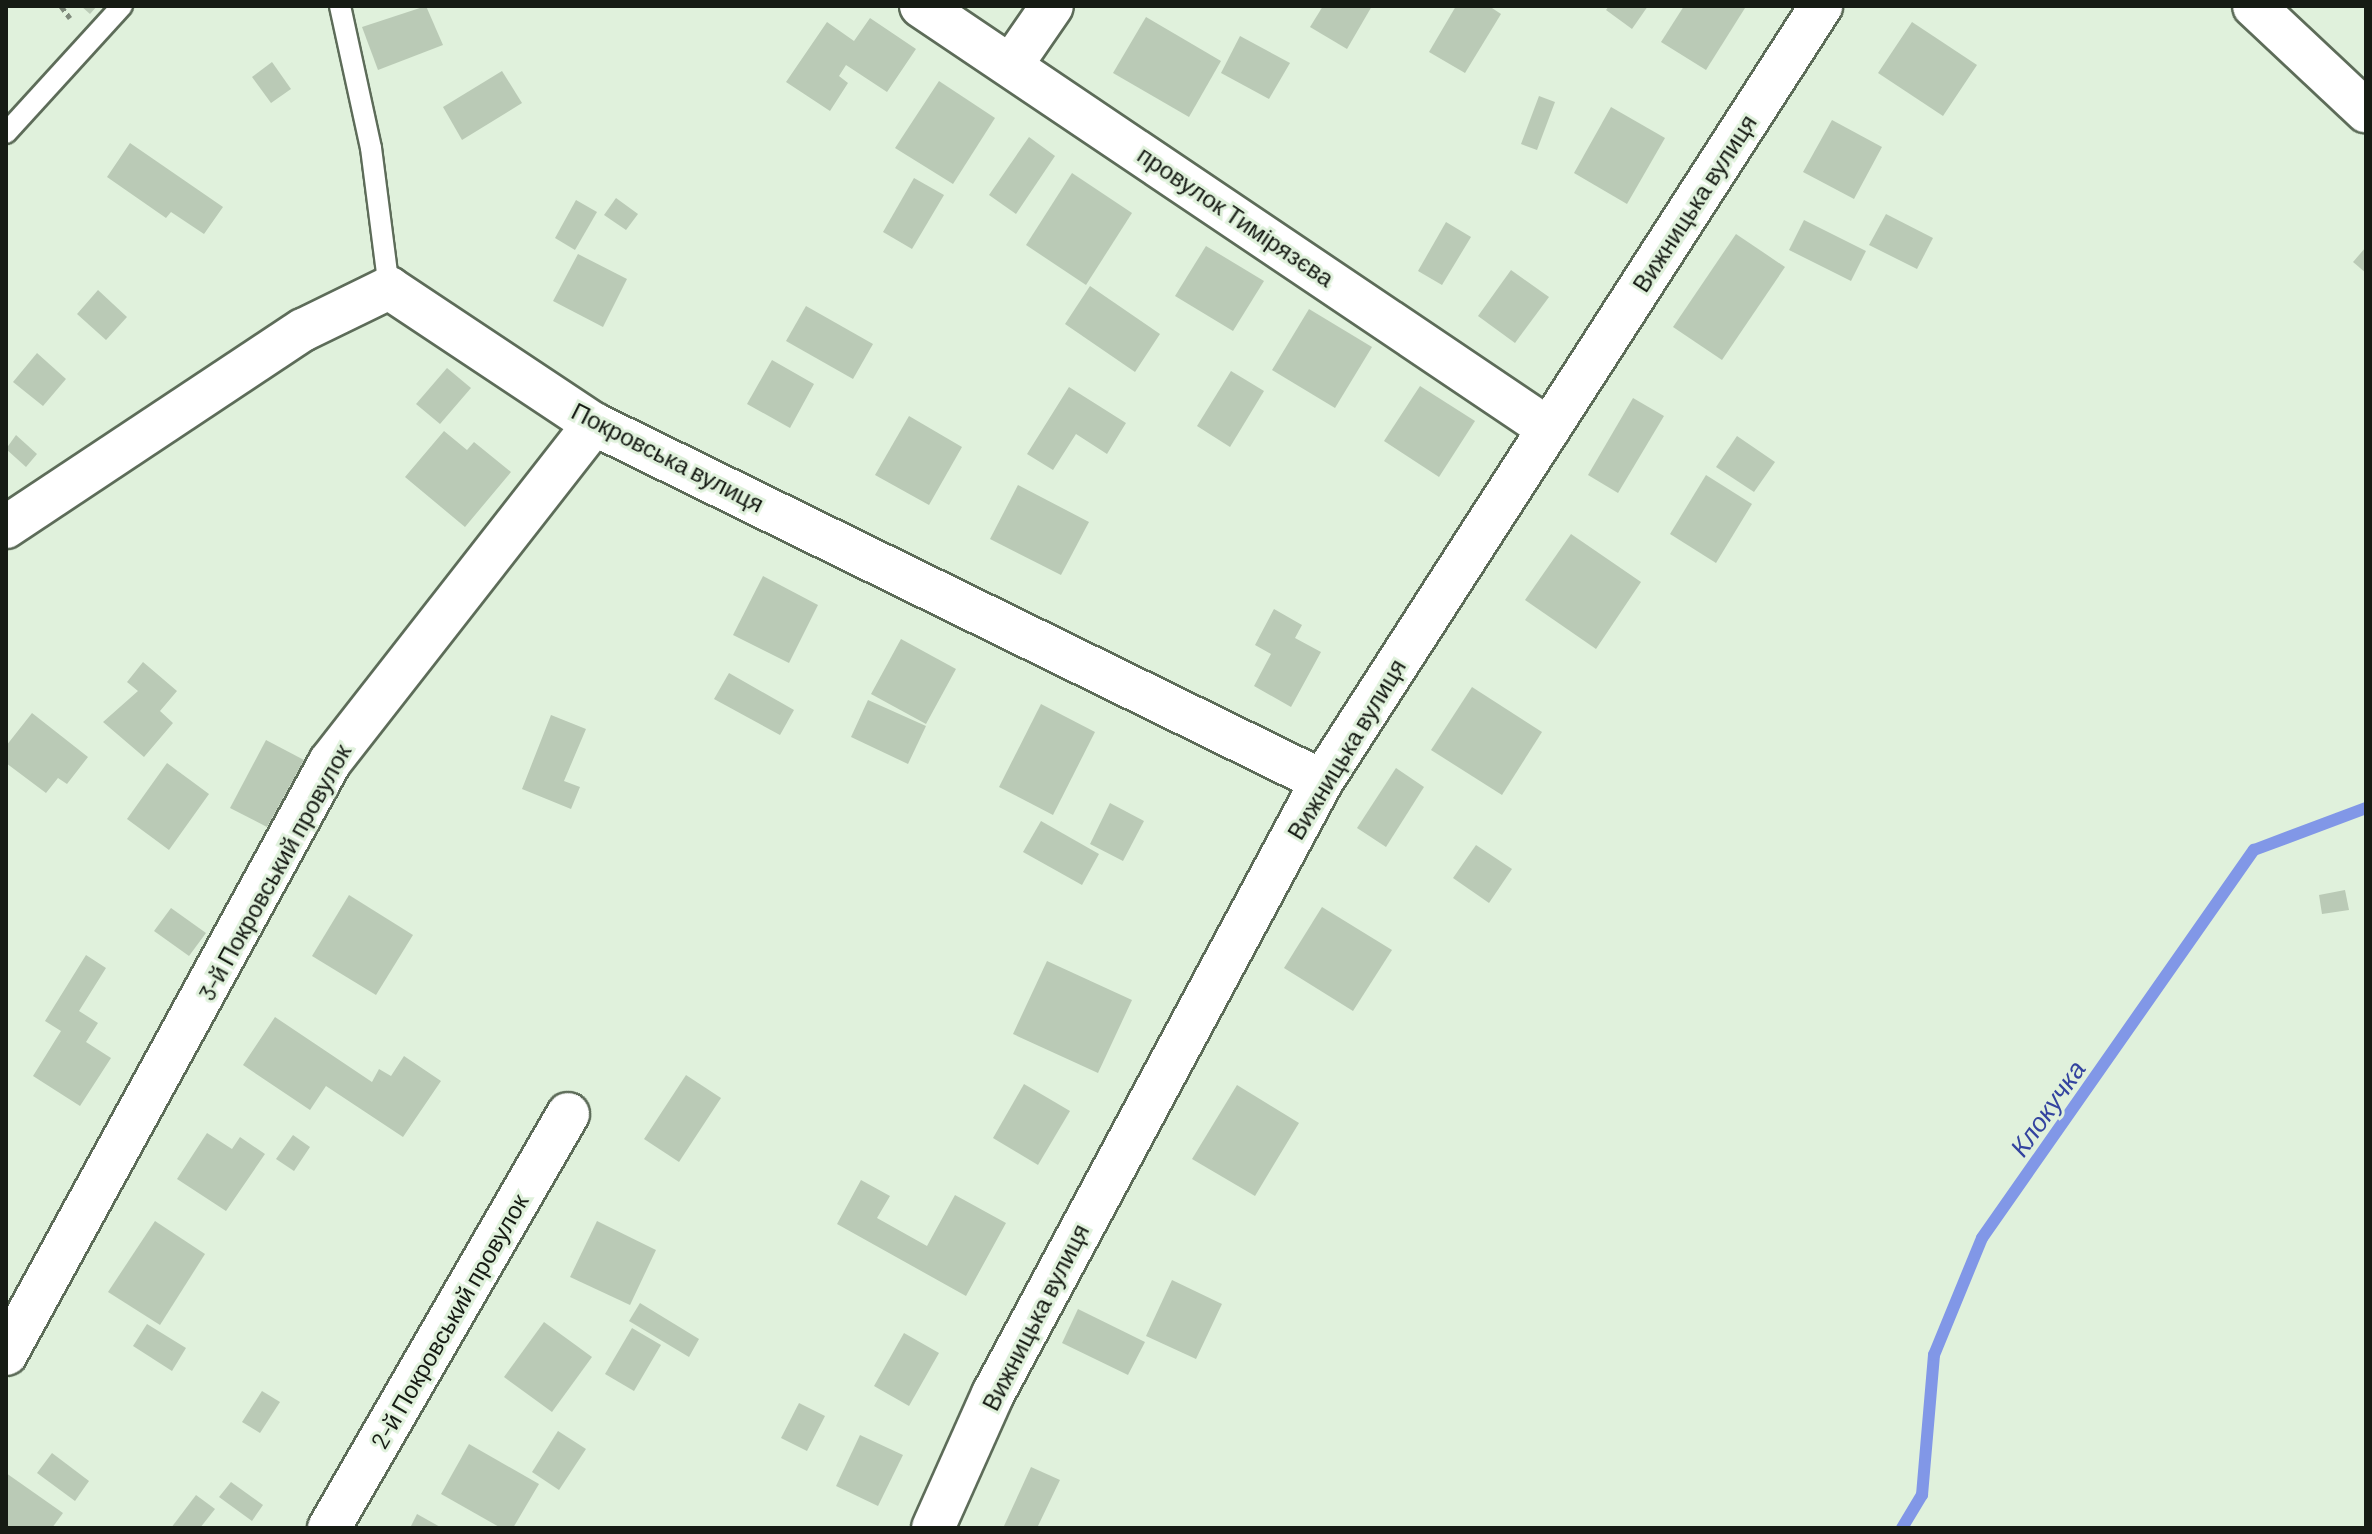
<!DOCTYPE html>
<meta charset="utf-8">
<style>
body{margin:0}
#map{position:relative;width:2372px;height:1534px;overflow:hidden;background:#e0f1dc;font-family:Barlow,sans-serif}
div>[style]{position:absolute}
.stream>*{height:12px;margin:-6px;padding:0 6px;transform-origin:6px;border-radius:6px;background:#8197e7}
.building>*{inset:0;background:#bacab6}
.path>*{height:5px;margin-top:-2.5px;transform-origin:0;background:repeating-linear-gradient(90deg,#7e897b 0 6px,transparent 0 10px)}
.roads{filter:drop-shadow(2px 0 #5d6c59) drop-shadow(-2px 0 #5d6c59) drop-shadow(0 2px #5d6c59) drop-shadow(0 -2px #5d6c59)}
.service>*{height:20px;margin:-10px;padding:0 10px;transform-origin:10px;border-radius:10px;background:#fff}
.minor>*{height:42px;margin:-21px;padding:0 21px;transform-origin:21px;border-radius:21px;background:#fff}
span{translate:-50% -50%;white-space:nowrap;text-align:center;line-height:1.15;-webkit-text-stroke:6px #e0f1dc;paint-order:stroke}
.street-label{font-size:24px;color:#161b14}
.water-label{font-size:26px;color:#33439f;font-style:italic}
.frame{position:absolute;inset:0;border:8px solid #161b14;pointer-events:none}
</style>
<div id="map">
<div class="stream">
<div style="left:1902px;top:1528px;width:39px;rotate:-59deg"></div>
<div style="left:1922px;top:1495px;width:141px;rotate:-85.1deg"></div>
<div style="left:1934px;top:1355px;width:126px;rotate:-67.7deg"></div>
<div style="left:1982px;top:1238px;width:474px;rotate:-55deg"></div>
<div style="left:2254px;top:850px;width:120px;rotate:-20.6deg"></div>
</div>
<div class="building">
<div style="clip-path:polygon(81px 6px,97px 6px,90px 14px)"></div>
<div style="clip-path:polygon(426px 6px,443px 45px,378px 70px,362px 27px)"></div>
<div style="clip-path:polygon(1323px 6px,1372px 6px,1347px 49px,1310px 27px)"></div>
<div style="clip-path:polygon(1456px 6px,1489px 6px,1501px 14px,1465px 73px,1429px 52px)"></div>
<div style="clip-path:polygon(1609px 6px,1648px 6px,1632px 29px,1606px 10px)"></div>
<div style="clip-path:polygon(1684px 6px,1745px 8px,1706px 70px,1661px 42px)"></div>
<div style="clip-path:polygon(1146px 17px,1221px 61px,1189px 117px,1113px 73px)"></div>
<div style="clip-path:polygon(870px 18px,916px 49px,887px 92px,846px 65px,839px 76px,848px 83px,830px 111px,786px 82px,827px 22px,854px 41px)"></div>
<div style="clip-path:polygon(1912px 22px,1977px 65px,1943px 116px,1878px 73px)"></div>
<div style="clip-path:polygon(1240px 36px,1290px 63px,1269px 99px,1221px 73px)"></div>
<div style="clip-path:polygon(272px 62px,291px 89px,271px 103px,252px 77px)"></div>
<div style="clip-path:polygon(502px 71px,522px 103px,462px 140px,443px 107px)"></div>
<div style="clip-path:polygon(939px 81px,995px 118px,953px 184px,895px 148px)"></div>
<div style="clip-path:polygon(1539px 96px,1555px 102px,1537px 150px,1521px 144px)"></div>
<div style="clip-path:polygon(1611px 107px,1665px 138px,1627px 204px,1574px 173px)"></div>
<div style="clip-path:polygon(1832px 120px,1882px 147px,1854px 199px,1803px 172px)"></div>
<div style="clip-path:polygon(1029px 137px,1055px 156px,1016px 214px,989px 195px)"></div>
<div style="clip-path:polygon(130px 143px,223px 207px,204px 234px,171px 212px,166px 218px,107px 177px)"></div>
<div style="clip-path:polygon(1072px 173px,1132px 213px,1086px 285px,1026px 245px)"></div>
<div style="clip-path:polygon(914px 178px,944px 195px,912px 249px,883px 232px)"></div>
<div style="clip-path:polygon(616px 198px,638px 214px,626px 230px,604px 215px)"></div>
<div style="clip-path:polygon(576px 200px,597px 212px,575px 250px,555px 238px)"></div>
<div style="clip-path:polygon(1886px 214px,1933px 238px,1917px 269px,1869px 245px)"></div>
<div style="clip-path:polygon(1804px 220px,1866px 251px,1851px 281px,1789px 250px)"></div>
<div style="clip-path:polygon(1446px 222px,1471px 237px,1442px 285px,1418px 271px)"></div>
<div style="clip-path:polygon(1736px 234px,1785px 267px,1722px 360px,1673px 327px)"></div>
<div style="clip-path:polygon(1206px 246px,1264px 281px,1233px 331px,1175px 296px)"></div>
<div style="clip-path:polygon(2366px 247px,2366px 273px,2353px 262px)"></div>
<div style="clip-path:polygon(578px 254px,627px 279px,603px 327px,553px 301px)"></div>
<div style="clip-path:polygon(1511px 270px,1549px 297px,1515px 343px,1478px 316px)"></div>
<div style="clip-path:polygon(1090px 286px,1160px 334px,1135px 372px,1065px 324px)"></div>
<div style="clip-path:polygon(98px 290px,127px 317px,106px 340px,77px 314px)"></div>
<div style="clip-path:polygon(806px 306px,873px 344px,853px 379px,786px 341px)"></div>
<div style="clip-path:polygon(1309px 309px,1372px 347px,1335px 408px,1272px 370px)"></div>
<div style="clip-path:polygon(37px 353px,66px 379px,43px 406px,13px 382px)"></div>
<div style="clip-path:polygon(772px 360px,814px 384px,790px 428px,747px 404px)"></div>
<div style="clip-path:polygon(447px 368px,471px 388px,440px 424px,416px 404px)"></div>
<div style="clip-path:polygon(1231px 371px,1264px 391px,1230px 447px,1197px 426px)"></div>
<div style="clip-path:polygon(1420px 386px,1475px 421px,1439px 477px,1384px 441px)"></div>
<div style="clip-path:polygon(1069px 387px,1126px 423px,1107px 454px,1076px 434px,1053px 470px,1027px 454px)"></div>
<div style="clip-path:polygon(1633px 398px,1664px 416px,1618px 493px,1588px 475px)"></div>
<div style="clip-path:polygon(909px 416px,962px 447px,929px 505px,875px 475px)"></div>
<div style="clip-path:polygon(444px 431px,467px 450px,474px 442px,511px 472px,465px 527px,405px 477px)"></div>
<div style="clip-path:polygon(16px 435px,37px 454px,26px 467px,6px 449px)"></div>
<div style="clip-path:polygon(1737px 436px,1775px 462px,1754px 492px,1716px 467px)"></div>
<div style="clip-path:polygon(1706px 475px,1752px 504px,1716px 563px,1670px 534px)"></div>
<div style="clip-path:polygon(1018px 485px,1089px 522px,1061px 575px,990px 539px)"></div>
<div style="clip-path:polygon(1571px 534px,1641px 582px,1596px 649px,1525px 600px)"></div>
<div style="clip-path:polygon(763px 576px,818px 605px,789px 663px,733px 635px)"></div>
<div style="clip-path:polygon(1274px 609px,1302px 625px,1295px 638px,1321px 652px,1291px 707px,1254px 686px,1271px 654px,1255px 645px)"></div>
<div style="clip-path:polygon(901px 639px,956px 669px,926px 724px,871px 694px)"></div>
<div style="clip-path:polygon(143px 662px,177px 691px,160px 711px,173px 723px,144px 757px,103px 722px,138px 691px,127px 682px)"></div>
<div style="clip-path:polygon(729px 673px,794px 710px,780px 735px,714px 699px)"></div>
<div style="clip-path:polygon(1472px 687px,1542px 732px,1502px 795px,1431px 750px)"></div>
<div style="clip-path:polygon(868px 700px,926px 726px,908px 764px,851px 737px)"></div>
<div style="clip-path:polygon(1041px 704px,1095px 732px,1053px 815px,999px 787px)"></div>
<div style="clip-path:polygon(32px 713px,88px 757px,67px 784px,58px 778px,46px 793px,6px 763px,6px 746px)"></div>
<div style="clip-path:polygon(551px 715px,586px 729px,564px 781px,580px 787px,571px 809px,522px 789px)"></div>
<div style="clip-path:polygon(266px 740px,304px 760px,267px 827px,230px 808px)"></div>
<div style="clip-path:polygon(167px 763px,209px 794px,169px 850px,127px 819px)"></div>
<div style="clip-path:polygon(1396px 768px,1424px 787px,1386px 847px,1357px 828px)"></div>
<div style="clip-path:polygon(1110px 803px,1144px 821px,1123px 861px,1090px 844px)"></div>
<div style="clip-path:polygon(1041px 821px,1099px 854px,1082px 885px,1023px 852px)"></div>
<div style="clip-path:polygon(1476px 845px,1512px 869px,1489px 903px,1453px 878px)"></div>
<div style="clip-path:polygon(2345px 890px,2349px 910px,2322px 914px,2319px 895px)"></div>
<div style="clip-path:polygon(349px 895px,413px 935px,376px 995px,312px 956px)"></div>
<div style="clip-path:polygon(1322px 907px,1392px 950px,1353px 1011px,1284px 968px)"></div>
<div style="clip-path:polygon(171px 908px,206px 933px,189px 956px,154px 931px)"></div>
<div style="clip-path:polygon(86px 955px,106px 968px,79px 1011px,98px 1023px,86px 1042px,111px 1058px,80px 1106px,33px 1076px,61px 1031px,45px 1021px)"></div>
<div style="clip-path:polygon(1047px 961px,1132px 1000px,1098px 1073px,1013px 1034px)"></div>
<div style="clip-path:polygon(275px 1017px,372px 1082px,379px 1069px,391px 1076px,404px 1056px,441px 1081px,403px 1137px,326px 1086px,310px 1110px,243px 1065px)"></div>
<div style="clip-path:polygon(686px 1075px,721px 1098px,679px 1162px,644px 1139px)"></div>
<div style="clip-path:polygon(1024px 1084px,1070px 1111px,1038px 1165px,993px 1138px)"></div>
<div style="clip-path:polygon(1237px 1085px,1299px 1123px,1255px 1196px,1192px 1159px)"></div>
<div style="clip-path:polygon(207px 1133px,232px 1149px,240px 1137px,265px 1154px,226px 1211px,177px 1179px)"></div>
<div style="clip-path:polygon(293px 1135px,310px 1147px,294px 1171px,276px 1159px)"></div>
<div style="clip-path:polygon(861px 1180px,890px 1196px,877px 1218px,927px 1246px,955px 1195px,1006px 1223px,966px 1296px,837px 1224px)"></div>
<div style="clip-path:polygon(155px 1221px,205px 1254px,160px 1325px,108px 1292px)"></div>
<div style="clip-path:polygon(597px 1221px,656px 1250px,630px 1305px,570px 1277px)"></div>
<div style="clip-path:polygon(1172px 1280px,1222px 1304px,1196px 1359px,1146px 1336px)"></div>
<div style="clip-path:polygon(640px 1303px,699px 1339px,689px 1357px,629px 1321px)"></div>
<div style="clip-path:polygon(1078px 1309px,1145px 1342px,1128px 1375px,1062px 1343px)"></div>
<div style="clip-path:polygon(544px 1322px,592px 1357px,552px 1412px,504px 1377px)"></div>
<div style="clip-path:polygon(147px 1324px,186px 1348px,172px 1371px,133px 1346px)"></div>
<div style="clip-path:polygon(632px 1328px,661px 1345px,634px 1391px,605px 1374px)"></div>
<div style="clip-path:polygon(904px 1333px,939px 1353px,909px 1406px,874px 1386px)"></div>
<div style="clip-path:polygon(262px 1391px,280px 1402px,260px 1433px,242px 1422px)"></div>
<div style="clip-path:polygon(799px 1403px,825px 1416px,807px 1451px,781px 1438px)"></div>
<div style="clip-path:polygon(558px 1431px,586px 1449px,559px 1490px,532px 1472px)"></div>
<div style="clip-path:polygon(860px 1435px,903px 1455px,878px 1506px,836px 1486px)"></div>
<div style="clip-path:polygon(469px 1444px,539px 1484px,513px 1528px,501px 1528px,441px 1494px)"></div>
<div style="clip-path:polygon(52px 1453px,89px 1481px,75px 1501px,37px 1473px)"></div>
<div style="clip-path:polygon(1031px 1467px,1060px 1480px,1037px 1528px,1008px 1528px,1004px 1526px)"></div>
<div style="clip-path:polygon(6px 1473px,63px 1513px,52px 1528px,6px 1528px)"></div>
<div style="clip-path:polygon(231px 1482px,263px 1505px,252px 1521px,219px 1497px)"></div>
<div style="clip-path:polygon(196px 1495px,215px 1509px,200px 1528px,171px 1528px)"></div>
<div style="clip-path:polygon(417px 1514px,442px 1528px,410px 1528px)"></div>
</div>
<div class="path">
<div style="left:61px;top:6px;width:15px;rotate:53deg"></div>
</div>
<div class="roads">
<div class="service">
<div style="left:340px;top:6px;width:145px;rotate:77.7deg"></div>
<div style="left:371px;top:148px;width:141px;rotate:82.7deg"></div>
<div style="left:6px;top:133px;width:172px;rotate:-47.6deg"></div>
</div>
<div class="minor">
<div style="left:921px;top:6px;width:757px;rotate:33.96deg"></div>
<div style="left:2254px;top:6px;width:154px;rotate:43.2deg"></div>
<div style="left:1012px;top:64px;width:70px;rotate:-55.4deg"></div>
<div style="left:6px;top:527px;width:356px;rotate:-33.6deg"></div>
<div style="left:303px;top:330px;width:96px;rotate:-26deg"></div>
<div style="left:389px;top:288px;width:246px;rotate:33.6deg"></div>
<div style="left:594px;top:424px;width:811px;rotate:26.12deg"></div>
<div style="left:6px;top:1354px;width:675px;rotate:-61.31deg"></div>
<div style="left:330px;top:762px;width:429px;rotate:-52deg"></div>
<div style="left:329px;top:1528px;width:478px;rotate:-60deg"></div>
<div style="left:933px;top:1528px;width:147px;rotate:-65.9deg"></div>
<div style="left:993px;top:1394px;width:696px;rotate:-61.78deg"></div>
<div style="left:1322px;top:781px;width:922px;rotate:-57.22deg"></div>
</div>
</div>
<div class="street-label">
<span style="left:1694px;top:203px;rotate:-57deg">Вижницька вулиця</span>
<span style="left:1236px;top:216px;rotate:34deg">провулок Тимірязєва</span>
<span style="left:668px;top:457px;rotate:27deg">Покровська вулиця</span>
<span style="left:1346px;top:749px;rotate:-59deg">Вижницька вулиця</span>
<span style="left:274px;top:872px;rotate:-61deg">3-й Покровський провулок</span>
<span style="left:1035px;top:1317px;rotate:-63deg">Вижницька вулиця</span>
<span style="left:449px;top:1321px;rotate:-60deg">2-й Покровський провулок</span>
</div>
<div class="water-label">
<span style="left:2047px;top:1108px;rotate:-55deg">Клокучка</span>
</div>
<div class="frame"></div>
</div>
